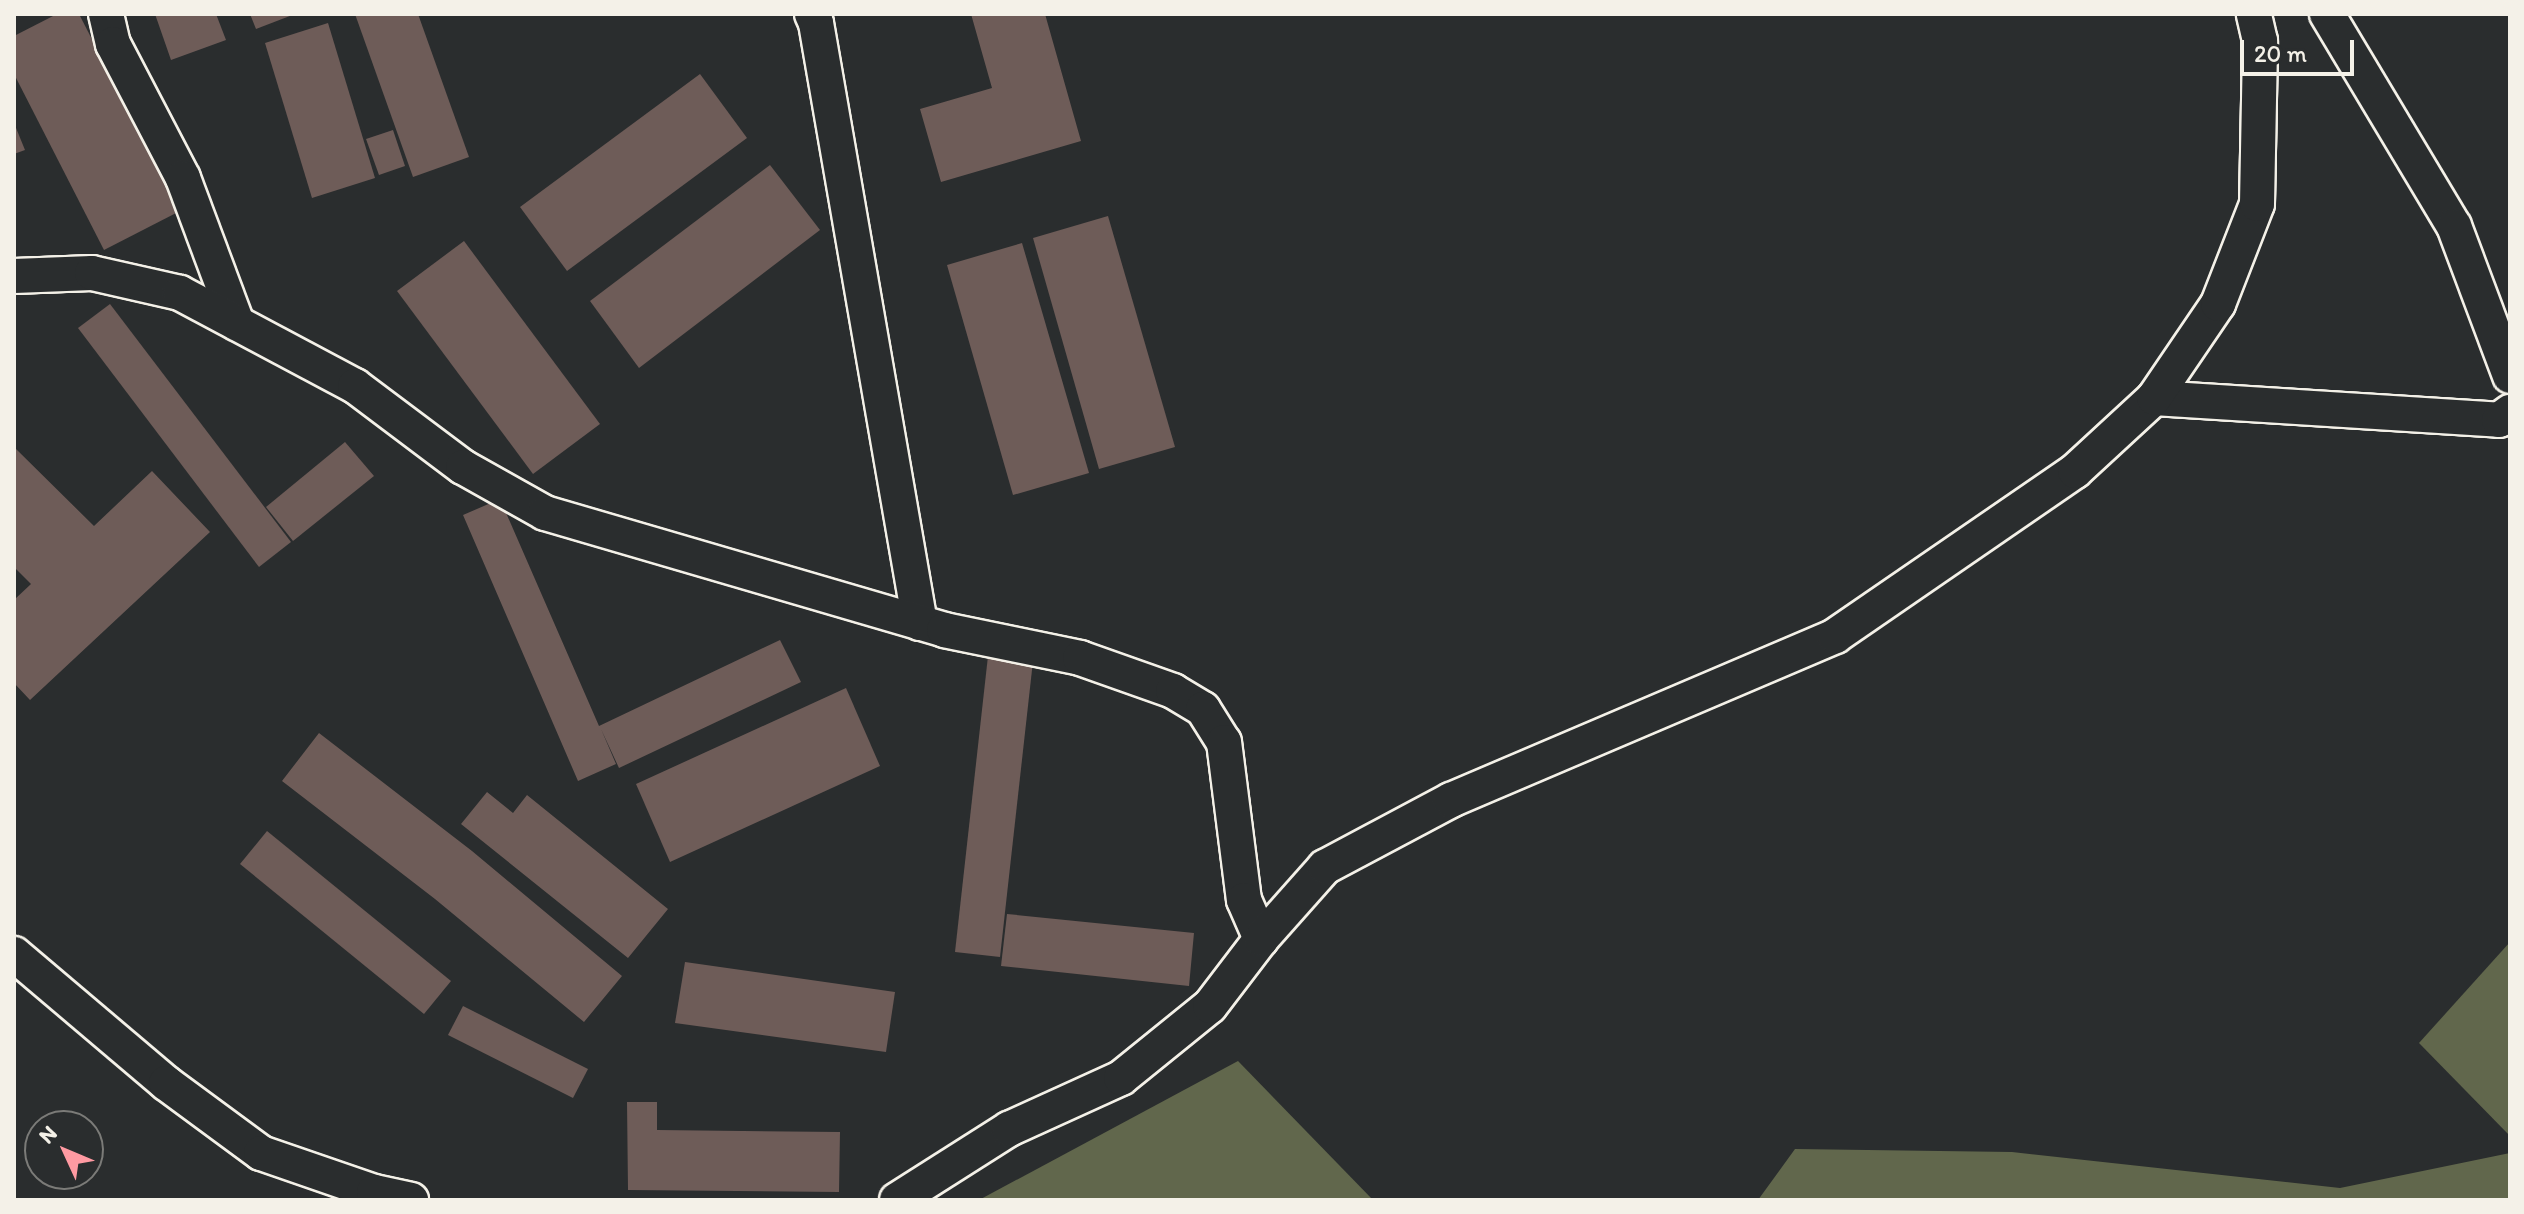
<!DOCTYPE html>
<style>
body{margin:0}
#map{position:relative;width:2524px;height:1214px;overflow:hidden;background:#2a2d2e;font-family:Itim,sans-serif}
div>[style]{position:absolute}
.green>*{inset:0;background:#61674c}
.building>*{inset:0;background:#6e5c58}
.roads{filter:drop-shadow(2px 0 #f4f1e8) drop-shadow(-2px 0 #f4f1e8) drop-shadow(0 2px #f4f1e8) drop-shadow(0 -2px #f4f1e8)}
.minor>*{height:34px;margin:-17px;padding:0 17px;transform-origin:17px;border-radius:17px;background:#2a2d2e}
span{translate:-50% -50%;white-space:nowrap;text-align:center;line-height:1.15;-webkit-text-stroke:6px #2a2d2e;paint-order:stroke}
.frame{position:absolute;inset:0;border:16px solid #f4f1e8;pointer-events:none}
.north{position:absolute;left:24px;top:1110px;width:80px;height:80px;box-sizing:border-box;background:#2a2d2e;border:2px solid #7b7b78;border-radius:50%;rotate:314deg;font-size:22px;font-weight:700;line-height:32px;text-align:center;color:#f4f1e8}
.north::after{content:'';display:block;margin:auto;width:28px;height:36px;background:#ff9aa2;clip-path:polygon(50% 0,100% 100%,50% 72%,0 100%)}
.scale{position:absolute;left:2240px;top:40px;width:114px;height:36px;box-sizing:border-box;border:4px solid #f4f1e8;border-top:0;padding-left:10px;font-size:24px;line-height:28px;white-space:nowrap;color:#f4f1e8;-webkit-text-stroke:6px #2a2d2e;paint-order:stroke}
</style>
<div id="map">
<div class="green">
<div style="clip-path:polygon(2510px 942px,2510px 1136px,2419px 1043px)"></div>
<div style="clip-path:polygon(1238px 1061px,1373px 1200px,979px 1200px)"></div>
<div style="clip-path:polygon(1795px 1149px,2012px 1152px,2340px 1188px,2510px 1153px,2510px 1200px,1758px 1200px)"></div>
</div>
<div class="building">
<div style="clip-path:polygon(57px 14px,79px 14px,180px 211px,104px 250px,14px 74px,14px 36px)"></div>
<div style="clip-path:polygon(155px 14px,216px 14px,226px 40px,171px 60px)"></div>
<div style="clip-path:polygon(250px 14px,295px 14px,256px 29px)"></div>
<div style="clip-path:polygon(355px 14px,418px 14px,469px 157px,413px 177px)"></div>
<div style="clip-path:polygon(971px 14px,1045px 14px,1081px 141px,941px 182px,920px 109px,992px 88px)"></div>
<div style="clip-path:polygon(328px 23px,375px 178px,312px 198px,265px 43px)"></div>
<div style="clip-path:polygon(700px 74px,747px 138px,567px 271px,520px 207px)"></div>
<div style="clip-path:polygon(14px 123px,25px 150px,14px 154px)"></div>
<div style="clip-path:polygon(393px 130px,405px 166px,379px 175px,366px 139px)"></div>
<div style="clip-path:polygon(770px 165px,820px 230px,639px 368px,590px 301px)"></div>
<div style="clip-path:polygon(1108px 216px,1175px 447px,1099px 469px,1033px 238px)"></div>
<div style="clip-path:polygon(464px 241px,600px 424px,533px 474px,397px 291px)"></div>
<div style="clip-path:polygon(1022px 243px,1089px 473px,1013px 495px,947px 265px)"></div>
<div style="clip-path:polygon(110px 304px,291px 542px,259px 567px,78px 328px)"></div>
<div style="clip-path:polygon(345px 442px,374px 476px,293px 541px,266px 507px)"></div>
<div style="clip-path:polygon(14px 447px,94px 526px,152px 471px,210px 532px,30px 700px,14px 683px,14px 600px,31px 584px,14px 567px)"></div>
<div style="clip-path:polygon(500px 499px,599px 726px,780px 640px,801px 682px,619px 768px,601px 729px,616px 764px,578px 781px,463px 515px)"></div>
<div style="clip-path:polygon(988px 656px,1033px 661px,1000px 957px,955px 952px)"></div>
<div style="clip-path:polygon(846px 688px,880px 766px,670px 862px,636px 784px)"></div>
<div style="clip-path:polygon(319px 733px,472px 851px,622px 976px,584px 1022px,435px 899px,282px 781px)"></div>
<div style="clip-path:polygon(487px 792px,513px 813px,527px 795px,668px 909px,628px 958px,461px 824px)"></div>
<div style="clip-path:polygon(267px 831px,451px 981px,424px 1014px,240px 864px)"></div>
<div style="clip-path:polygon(1007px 914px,1194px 933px,1189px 986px,1001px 966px)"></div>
<div style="clip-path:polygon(685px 962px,895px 992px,886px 1052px,675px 1023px)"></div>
<div style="clip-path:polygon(463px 1006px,588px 1069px,573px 1098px,448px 1035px)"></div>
<div style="clip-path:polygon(627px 1102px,657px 1102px,657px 1130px,840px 1132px,839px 1192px,628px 1190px)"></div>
</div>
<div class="roads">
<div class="minor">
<div style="left:106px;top:14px;width:31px;rotate:77deg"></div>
<div style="left:113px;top:44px;width:151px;rotate:62.4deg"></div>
<div style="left:183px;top:178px;width:155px;rotate:69.6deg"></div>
<div style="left:812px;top:14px;width:10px;rotate:66deg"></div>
<div style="left:816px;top:23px;width:609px;rotate:80.17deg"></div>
<div style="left:2327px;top:14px;width:247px;rotate:59.1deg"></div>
<div style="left:2454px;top:226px;width:160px;rotate:69.5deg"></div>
<div style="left:14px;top:276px;width:78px;rotate:-2.2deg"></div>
<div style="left:92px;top:273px;width:90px;rotate:12.8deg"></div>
<div style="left:180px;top:293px;width:198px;rotate:28deg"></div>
<div style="left:355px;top:386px;width:135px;rotate:36.9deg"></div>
<div style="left:463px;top:467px;width:94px;rotate:29.3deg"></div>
<div style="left:545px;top:513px;width:416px;rotate:16.3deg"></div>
<div style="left:944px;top:630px;width:139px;rotate:11.6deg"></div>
<div style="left:1080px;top:658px;width:99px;rotate:19.5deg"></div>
<div style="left:1173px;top:691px;width:35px;rotate:31deg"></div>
<div style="left:1203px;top:709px;width:39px;rotate:58deg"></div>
<div style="left:1224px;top:742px;width:159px;rotate:82.8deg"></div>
<div style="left:1244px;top:900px;width:43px;rotate:66.4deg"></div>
<div style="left:2154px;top:398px;width:346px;rotate:3.6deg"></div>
<div style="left:2499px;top:420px;width:14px;rotate:-36deg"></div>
<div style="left:14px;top:954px;width:199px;rotate:40.3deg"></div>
<div style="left:166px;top:1083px;width:118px;rotate:36.4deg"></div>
<div style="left:261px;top:1153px;width:120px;rotate:19deg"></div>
<div style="left:374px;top:1192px;width:38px;rotate:12deg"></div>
<div style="left:897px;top:1200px;width:133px;rotate:-32.4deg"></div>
<div style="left:1009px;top:1129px;width:123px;rotate:-24.5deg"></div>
<div style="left:1121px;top:1078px;width:114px;rotate:-39deg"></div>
<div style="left:1210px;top:1006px;width:84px;rotate:-52.7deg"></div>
<div style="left:1261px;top:939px;width:96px;rotate:-48.4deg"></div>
<div style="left:1325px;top:867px;width:143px;rotate:-28deg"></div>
<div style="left:1451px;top:800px;width:418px;rotate:-23.1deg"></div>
<div style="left:1835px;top:636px;width:291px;rotate:-34.5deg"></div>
<div style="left:2075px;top:471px;width:108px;rotate:-42.7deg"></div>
<div style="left:2154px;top:398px;width:114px;rotate:-55.8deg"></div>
<div style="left:2218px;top:304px;width:107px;rotate:-68.7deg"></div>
<div style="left:2257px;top:204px;width:163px;rotate:-88.9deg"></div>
<div style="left:2260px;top:41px;width:28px;rotate:-103deg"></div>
</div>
</div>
<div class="frame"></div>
<div class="north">N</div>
<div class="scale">20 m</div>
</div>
